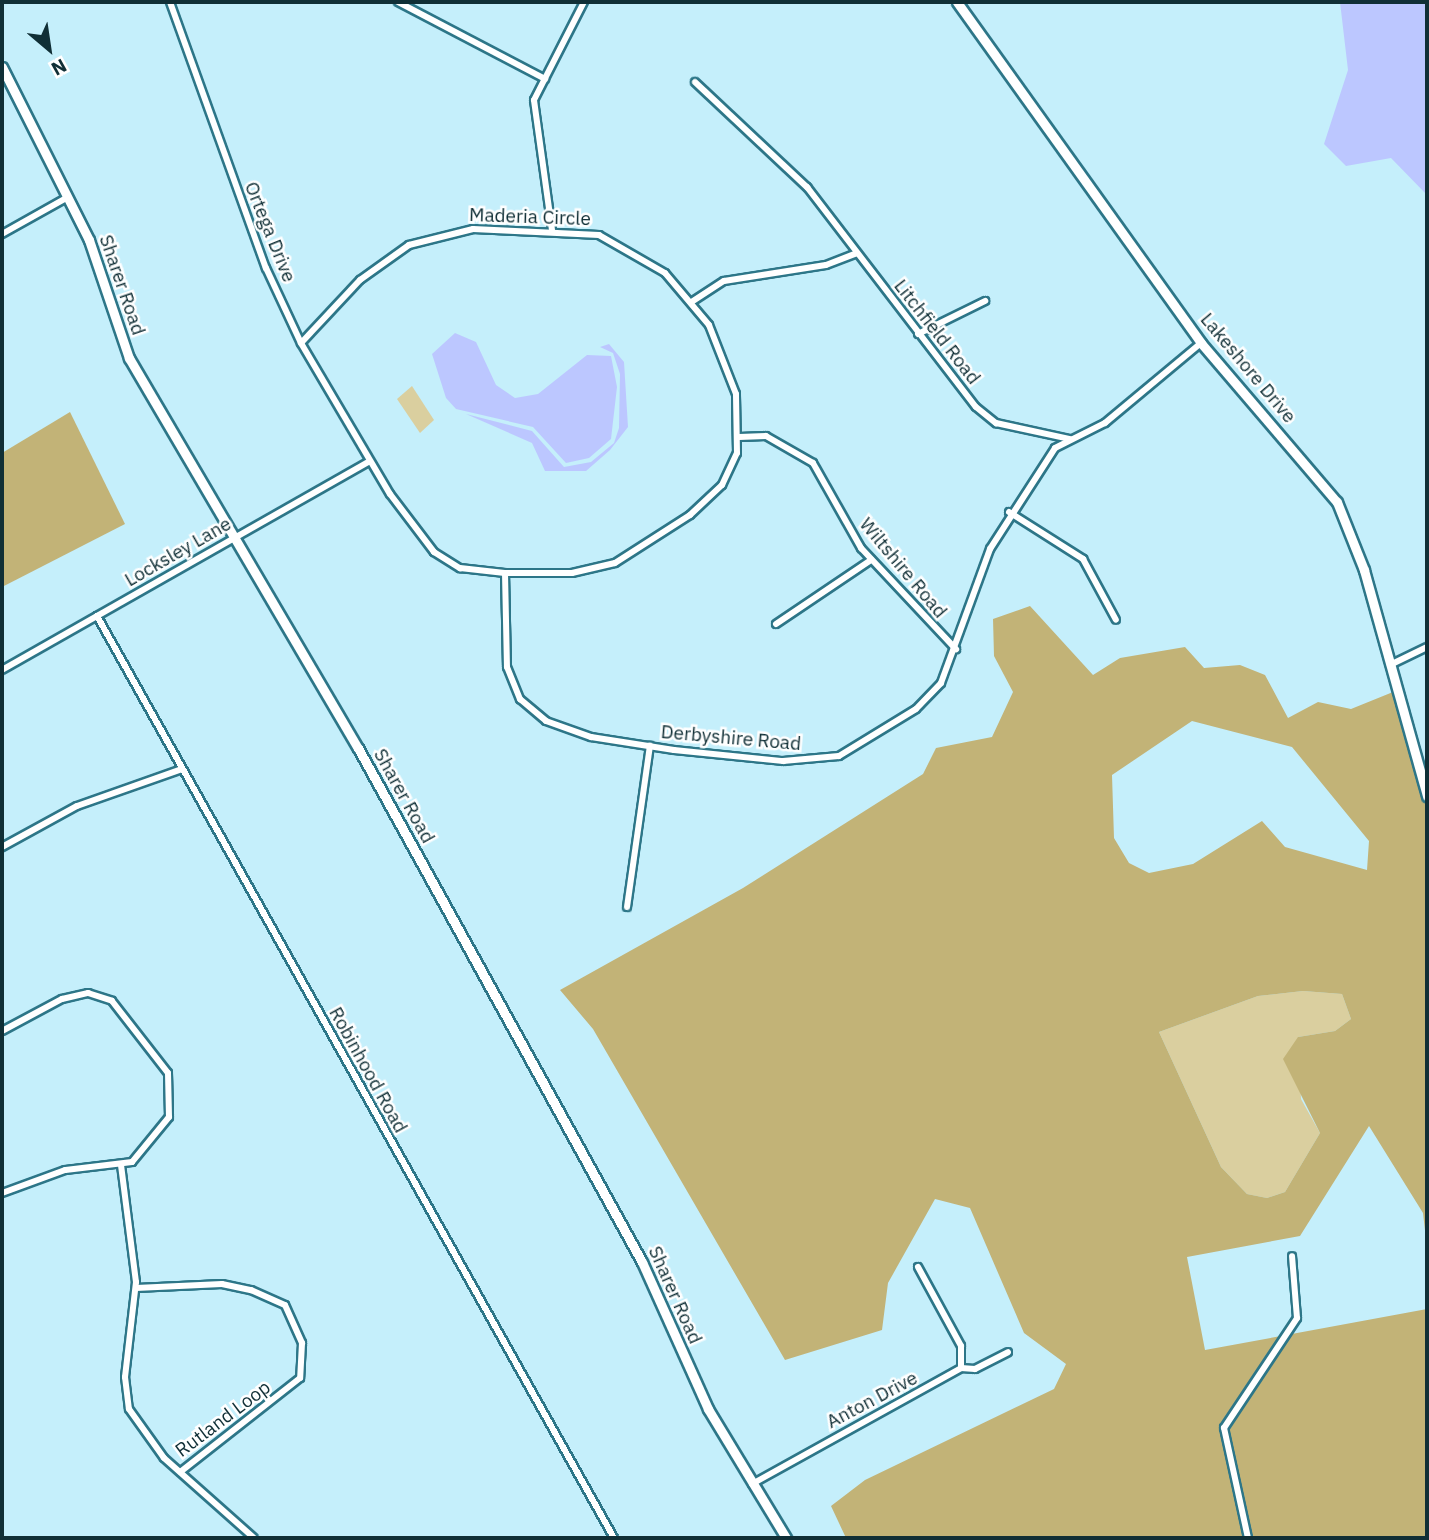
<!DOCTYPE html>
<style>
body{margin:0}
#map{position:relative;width:1429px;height:1540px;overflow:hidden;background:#c5effb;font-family:"IBM Plex Sans",sans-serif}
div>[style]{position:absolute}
.green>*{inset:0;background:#dacf9f}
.forest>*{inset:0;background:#c2b377}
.water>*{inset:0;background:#bcc7ff}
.roads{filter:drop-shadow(2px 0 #2d7688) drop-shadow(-2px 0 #2d7688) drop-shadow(0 2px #2d7688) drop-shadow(0 -2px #2d7688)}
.street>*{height:6px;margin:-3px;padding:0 3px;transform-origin:3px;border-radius:3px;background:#fff}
.secondary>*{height:9px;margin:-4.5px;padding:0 4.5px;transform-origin:4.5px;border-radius:4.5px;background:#fff}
span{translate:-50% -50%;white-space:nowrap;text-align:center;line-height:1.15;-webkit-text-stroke:5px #fff;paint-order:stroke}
.street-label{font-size:19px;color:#102f36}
.frame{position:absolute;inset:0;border:4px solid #102f36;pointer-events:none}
.north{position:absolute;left:14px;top:14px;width:70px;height:70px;-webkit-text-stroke:5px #fff;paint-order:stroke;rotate:151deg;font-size:19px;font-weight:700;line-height:28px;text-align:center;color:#102f36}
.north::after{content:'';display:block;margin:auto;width:24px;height:32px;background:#102f36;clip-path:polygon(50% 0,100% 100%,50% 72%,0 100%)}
</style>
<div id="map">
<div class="green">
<div style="clip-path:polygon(412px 386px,434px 420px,420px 433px,397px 399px)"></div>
<div style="clip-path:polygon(1303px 991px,1342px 994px,1351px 1019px,1335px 1031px,1298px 1037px,1301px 1099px,1320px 1133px,1285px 1192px,1267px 1198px,1247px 1194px,1221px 1167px,1159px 1032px,1258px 996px)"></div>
</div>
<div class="forest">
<div style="clip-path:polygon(70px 412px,125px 524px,2px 587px,2px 453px)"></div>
<div style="clip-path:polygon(evenodd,1030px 606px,1093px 675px,1120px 658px,1185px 647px,1204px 668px,1240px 665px,1265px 675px,1288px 718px,1318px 702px,1351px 709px,1393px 692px,1427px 809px,1427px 1248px,1423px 1213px,1369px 1126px,1300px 1236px,1187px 1257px,1205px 1350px,1427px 1309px,1427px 1538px,846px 1538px,831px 1506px,865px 1480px,1054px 1389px,1066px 1364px,1024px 1333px,970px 1208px,935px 1199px,888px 1283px,882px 1330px,785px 1360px,593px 1029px,560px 990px,743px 888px,923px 774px,936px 748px,992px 737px,1013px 692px,994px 656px,993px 619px,1030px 606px,1192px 721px,1292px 747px,1369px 841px,1367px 870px,1285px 847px,1262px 821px,1193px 864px,1149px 873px,1129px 863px,1114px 838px,1112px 775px,1192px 721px,1030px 606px,1303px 991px,1342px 994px,1351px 1019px,1335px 1031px,1298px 1037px,1283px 1059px,1320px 1133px,1285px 1192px,1267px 1198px,1247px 1194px,1221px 1167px,1159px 1032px,1258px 996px,1303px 991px)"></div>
</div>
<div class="water">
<div style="clip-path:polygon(1340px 2px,1427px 2px,1427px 195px,1391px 158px,1346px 166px,1324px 144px,1348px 70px)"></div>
<div style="clip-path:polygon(455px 333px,476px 342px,496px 385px,515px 398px,538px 394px,587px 355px,611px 356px,617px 387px,611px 439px,589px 458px,566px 463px,533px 427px,456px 409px,446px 398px,432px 354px)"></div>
<div style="clip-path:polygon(609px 344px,624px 362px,628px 427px,610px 450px,586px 471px,545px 471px,532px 443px,466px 414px,532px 431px,564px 467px,591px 462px,614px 443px,619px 428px,620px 374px,613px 353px,600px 347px)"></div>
</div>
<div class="roads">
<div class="street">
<div style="left:170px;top:2px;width:283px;rotate:70.2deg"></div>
<div style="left:266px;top:268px;width:83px;rotate:65deg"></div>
<div style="left:301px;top:343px;width:175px;rotate:59.5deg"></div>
<div style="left:390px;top:494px;width:73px;rotate:52.8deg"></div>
<div style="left:434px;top:552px;width:31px;rotate:32deg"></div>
<div style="left:460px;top:568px;width:45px;rotate:6.3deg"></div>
<div style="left:505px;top:573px;width:67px"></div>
<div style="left:572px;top:573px;width:44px;rotate:-13.1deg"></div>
<div style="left:615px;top:563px;width:89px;rotate:-32.6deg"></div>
<div style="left:690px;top:515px;width:44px;rotate:-43.2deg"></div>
<div style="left:722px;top:485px;width:35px;rotate:-65deg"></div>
<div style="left:737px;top:453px;width:59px;rotate:-91deg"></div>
<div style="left:736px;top:394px;width:74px;rotate:-111.4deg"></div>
<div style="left:709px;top:325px;width:68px;rotate:-130.2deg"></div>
<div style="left:665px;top:273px;width:76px;rotate:-150.1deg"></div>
<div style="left:599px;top:235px;width:126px;rotate:-177.3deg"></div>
<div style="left:473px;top:229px;width:66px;rotate:166deg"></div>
<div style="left:409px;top:245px;width:60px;rotate:144.5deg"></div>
<div style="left:360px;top:280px;width:86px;rotate:133.1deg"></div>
<div style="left:398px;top:2px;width:166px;rotate:27.6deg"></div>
<div style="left:695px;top:82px;width:154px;rotate:43.2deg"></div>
<div style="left:807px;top:187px;width:277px;rotate:52.5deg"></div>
<div style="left:976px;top:407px;width:26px;rotate:39deg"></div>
<div style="left:996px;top:423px;width:76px;rotate:12.2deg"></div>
<div style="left:552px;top:230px;width:131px;rotate:-97.9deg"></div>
<div style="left:534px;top:100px;width:110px;rotate:-63deg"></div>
<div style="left:2px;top:234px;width:76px;rotate:-29.3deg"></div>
<div style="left:693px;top:301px;width:37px;rotate:-33deg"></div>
<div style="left:724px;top:281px;width:103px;rotate:-8.9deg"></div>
<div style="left:826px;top:265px;width:33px;rotate:-21deg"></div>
<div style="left:918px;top:334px;width:75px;rotate:-26.2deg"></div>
<div style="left:739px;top:437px;width:27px;rotate:-2deg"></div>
<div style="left:766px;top:436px;width:54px;rotate:29.9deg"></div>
<div style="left:813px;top:463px;width:98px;rotate:60.5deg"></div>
<div style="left:861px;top:548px;width:139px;rotate:46.8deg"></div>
<div style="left:1009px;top:512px;width:88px;rotate:32.4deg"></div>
<div style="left:1083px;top:559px;width:69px;rotate:61.6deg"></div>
<div style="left:505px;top:573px;width:94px;rotate:88.8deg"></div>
<div style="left:507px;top:667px;width:35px;rotate:68deg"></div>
<div style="left:520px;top:699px;width:34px;rotate:40deg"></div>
<div style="left:546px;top:721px;width:48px;rotate:19.6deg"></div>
<div style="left:591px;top:737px;width:84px;rotate:8.9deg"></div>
<div style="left:674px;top:750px;width:110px;rotate:5.8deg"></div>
<div style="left:783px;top:761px;width:56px;rotate:-5.1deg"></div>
<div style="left:839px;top:756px;width:90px;rotate:-31.4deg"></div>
<div style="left:916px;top:709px;width:36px;rotate:-46deg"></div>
<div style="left:941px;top:683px;width:143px;rotate:-69.9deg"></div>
<div style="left:990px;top:549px;width:120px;rotate:-57.2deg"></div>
<div style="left:1055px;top:448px;width:56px;rotate:-26.6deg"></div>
<div style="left:1105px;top:423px;width:125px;rotate:-39.8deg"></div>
<div style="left:97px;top:616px;width:1057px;rotate:60.72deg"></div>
<div style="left:776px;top:624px;width:115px;rotate:-34deg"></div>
<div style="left:1390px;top:665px;width:41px;rotate:-25.9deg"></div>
<div style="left:2px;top:670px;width:423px;rotate:-29.6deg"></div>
<div style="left:2px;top:847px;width:85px;rotate:-28.7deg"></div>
<div style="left:77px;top:806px;width:111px;rotate:-19.4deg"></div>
<div style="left:627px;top:907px;width:163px;rotate:-81.9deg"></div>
<div style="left:2px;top:1031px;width:68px;rotate:-28.1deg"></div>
<div style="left:62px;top:999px;width:27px;rotate:-13deg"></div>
<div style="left:88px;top:993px;width:25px;rotate:18deg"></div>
<div style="left:112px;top:1001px;width:91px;rotate:52.1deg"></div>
<div style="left:168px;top:1073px;width:44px;rotate:88.7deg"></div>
<div style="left:169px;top:1117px;width:58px;rotate:129.4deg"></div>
<div style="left:132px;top:1162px;width:67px;rotate:173.2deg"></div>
<div style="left:65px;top:1170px;width:67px;rotate:159.9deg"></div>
<div style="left:121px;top:1165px;width:118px;rotate:82.7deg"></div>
<div style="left:136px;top:1282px;width:96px;rotate:96.6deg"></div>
<div style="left:125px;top:1377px;width:32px;rotate:83deg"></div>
<div style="left:129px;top:1409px;width:60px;rotate:54.5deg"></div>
<div style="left:164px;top:1458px;width:120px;rotate:41.6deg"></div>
<div style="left:918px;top:1267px;width:90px;rotate:61.4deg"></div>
<div style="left:961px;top:1346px;width:22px;rotate:90deg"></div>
<div style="left:136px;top:1288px;width:86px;rotate:-2.7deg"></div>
<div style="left:222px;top:1284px;width:30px;rotate:12deg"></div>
<div style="left:251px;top:1290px;width:37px;rotate:24deg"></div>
<div style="left:285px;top:1305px;width:42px;rotate:65.9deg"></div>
<div style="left:302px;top:1343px;width:35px;rotate:93deg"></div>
<div style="left:300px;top:1378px;width:152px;rotate:141.9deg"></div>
<div style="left:752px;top:1484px;width:239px;rotate:-29deg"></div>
<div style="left:961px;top:1368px;width:14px;rotate:4deg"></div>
<div style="left:975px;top:1369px;width:37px;rotate:-27deg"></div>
<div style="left:1248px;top:1538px;width:113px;rotate:-102.3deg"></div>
<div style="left:1224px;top:1428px;width:132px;rotate:-56.4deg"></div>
<div style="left:1297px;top:1318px;width:62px;rotate:-94.6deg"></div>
</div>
<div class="secondary">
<div style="left:957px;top:2px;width:419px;rotate:54.4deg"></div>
<div style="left:1201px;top:343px;width:209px;rotate:49.5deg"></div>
<div style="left:1337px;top:502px;width:73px;rotate:68.3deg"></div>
<div style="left:1364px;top:570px;width:235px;rotate:74.4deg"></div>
<div style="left:2px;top:67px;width:194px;rotate:63.3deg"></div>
<div style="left:89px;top:240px;width:125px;rotate:71.3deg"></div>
<div style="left:129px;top:358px;width:452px;rotate:59.6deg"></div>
<div style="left:358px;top:748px;width:587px;rotate:61.08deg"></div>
<div style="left:642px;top:1262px;width:161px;rotate:65.8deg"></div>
<div style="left:708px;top:1409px;width:151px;rotate:58.8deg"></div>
</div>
</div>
<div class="street-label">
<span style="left:530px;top:217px;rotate:2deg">Maderia Circle</span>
<span style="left:270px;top:232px;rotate:68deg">Ortega Drive</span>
<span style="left:122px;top:285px;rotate:71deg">Sharer Road</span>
<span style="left:937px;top:332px;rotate:52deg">Litchfield Road</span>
<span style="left:1248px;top:368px;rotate:50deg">Lakeshore Drive</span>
<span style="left:178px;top:552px;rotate:-30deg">Locksley Lane</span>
<span style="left:903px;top:568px;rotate:50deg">Wiltshire Road</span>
<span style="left:731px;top:738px;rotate:5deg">Derbyshire Road</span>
<span style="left:404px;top:796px;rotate:61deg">Sharer Road</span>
<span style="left:368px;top:1070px;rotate:61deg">Robinhood Road</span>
<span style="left:675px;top:1295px;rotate:66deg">Sharer Road</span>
<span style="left:872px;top:1400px;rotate:-28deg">Anton Drive</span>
<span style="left:223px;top:1419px;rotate:-37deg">Rutland Loop</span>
</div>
<div class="frame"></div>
<div class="north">N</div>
</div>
